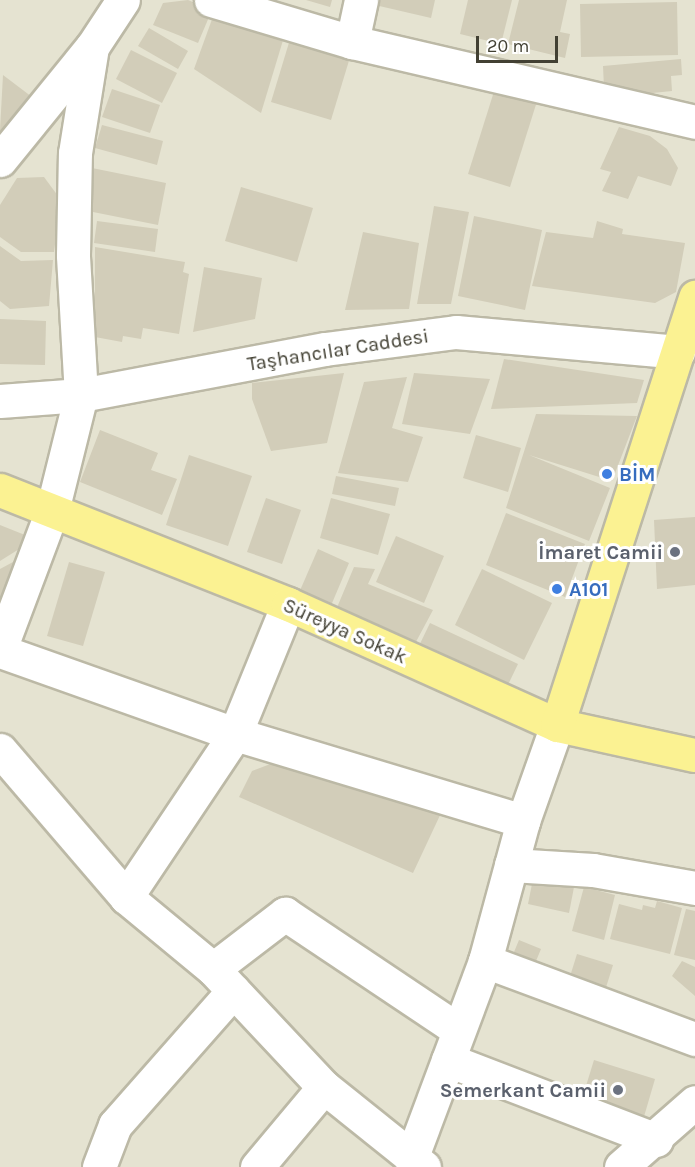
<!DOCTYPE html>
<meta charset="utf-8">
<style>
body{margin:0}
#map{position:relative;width:695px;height:1167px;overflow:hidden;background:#f1f0e3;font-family:Karla,sans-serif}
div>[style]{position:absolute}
.residential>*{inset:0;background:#e5e3d1}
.building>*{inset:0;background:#d2cdb9}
.roads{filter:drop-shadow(2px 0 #bcb9a6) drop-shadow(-2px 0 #bcb9a6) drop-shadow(0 2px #bcb9a6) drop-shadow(0 -2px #bcb9a6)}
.minor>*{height:33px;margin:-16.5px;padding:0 16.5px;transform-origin:16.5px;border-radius:16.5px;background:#fff}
.major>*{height:33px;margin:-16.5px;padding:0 16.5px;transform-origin:16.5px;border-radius:16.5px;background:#fbf292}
.dots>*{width:16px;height:16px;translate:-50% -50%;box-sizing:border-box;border:3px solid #fff;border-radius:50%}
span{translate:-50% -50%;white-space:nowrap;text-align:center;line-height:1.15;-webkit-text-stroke:6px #fff;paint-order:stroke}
.street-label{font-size:20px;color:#424033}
.shop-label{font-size:20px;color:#366cbe;font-weight:700}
.left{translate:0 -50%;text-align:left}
.worship-label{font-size:20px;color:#5b616d;font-weight:700}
.right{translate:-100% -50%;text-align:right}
.scale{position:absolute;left:476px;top:36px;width:82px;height:27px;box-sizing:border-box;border:3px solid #424033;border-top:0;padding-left:8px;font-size:18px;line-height:21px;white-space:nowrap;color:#424033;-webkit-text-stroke:4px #fff;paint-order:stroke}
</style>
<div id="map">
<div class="residential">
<div style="clip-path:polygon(0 0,695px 0,695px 1167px,0 1167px)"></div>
</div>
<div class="building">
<div style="clip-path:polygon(188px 0,212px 10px,198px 43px,153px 25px,163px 3px)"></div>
<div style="clip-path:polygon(306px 0,332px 0,330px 7px)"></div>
<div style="clip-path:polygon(376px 0,435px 0,431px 18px,375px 5px)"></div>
<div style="clip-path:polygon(468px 0,512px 0,501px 44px,460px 34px)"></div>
<div style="clip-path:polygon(519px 0,567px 0,560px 32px,570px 34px,565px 58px,508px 44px)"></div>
<div style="clip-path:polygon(677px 2px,678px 55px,581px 57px,580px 4px)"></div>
<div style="clip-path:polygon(215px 11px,284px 37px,261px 113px,194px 69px)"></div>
<div style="clip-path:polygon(149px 28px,188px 51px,178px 69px,138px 46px)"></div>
<div style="clip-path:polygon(291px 36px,351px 54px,331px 120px,271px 102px)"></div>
<div style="clip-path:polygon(131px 50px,177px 73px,162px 103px,116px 79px)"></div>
<div style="clip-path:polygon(681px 59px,682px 75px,671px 76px,672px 91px,623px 96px,622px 86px,604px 88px,603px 66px)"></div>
<div style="clip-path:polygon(3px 75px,36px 100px,9px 137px,0 130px)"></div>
<div style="clip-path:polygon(497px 82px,539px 95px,510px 187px,468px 174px)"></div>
<div style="clip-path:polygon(112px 89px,160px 105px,150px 133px,102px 117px)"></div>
<div style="clip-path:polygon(102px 125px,163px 141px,157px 165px,95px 148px)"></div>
<div style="clip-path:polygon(619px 127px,650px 136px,667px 149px,678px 168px,671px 186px,638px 176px,628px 199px,602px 191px,611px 172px,600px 169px)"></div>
<div style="clip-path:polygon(92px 168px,166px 183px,158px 225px,83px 210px)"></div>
<div style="clip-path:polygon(44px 177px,61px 200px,54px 252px,21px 252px,0 237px,0 205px,17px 178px)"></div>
<div style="clip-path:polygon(241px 187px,313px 208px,297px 262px,225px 241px)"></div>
<div style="clip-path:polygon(434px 206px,469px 212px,451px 304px,417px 304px)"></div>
<div style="clip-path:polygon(474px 216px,542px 230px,525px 310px,458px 296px)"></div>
<div style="clip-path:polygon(97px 221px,158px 229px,155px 252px,94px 243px)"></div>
<div style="clip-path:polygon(597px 221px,623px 229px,622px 234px,685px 243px,676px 292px,655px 303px,532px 286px,546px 232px,593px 238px)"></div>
<div style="clip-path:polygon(363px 232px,419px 243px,409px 309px,345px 310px)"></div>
<div style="clip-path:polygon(0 246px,21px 261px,53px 260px,49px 306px,10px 309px,0 301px)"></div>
<div style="clip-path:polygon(95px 247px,185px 262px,183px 272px,189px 274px,179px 334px,143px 328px,141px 339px,123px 336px,122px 342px,95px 337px)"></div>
<div style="clip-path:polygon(204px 267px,262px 278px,255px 319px,193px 332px)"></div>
<div style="clip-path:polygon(0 319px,46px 321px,45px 365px,0 364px)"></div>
<div style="clip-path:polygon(504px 359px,644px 380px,637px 403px,491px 409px)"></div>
<div style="clip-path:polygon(344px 373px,327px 443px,271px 451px,252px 399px,252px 383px)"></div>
<div style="clip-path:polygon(414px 373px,490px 379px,470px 434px,402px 424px)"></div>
<div style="clip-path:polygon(407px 377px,392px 428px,423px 437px,408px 482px,338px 473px,364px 382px)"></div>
<div style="clip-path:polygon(536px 414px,637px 416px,612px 481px,529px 455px,610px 488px,589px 541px,506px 508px)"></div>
<div style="clip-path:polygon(100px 430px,158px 453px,151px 470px,177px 479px,162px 515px,80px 482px)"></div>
<div style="clip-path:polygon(476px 435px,521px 448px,508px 492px,463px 478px)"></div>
<div style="clip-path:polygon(189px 455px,252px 476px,228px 546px,166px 525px)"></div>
<div style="clip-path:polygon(336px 476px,399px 488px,395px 506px,332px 494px)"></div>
<div style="clip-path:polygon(266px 498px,301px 510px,282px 564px,247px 552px)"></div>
<div style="clip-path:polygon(331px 498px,390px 514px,378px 555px,320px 538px)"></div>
<div style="clip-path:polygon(506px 513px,585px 544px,565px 597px,486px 565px)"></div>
<div style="clip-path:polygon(695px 517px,695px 585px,657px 589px,654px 520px)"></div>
<div style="clip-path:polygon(0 525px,35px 539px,0 561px)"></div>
<div style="clip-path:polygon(396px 536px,444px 556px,424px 603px,376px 582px)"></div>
<div style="clip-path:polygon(318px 549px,349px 563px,327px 615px,295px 602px)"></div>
<div style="clip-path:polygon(28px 554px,0 620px,0 569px)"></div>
<div style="clip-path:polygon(69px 562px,105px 572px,83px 646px,47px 636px)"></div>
<div style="clip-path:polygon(354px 567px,375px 569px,368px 584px,433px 610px,410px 653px,333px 617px)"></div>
<div style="clip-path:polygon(482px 569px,552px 603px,524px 660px,455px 625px)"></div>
<div style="clip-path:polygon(430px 623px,518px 664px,504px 693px,416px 652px)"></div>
<div style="clip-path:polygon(273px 763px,442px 811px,413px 873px,239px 797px,252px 771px)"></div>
<div style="clip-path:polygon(534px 874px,575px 882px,569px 913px,528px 904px)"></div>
<div style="clip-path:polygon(584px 887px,615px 895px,604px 940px,572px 931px)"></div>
<div style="clip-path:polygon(657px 901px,682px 908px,670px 954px,610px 939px,619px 904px,642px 910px,643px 905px,655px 908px)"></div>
<div style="clip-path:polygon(686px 909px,695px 911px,695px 960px,674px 955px)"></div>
<div style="clip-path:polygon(519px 940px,541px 949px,531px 973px,509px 964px)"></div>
<div style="clip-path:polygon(577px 954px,613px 965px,603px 997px,567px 986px)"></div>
<div style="clip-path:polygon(682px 961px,695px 967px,695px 996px,672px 976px)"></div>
<div style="clip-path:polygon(594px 1060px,655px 1079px,643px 1120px,581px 1102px)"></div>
</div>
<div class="roads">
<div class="minor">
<div style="left:211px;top:0;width:147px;rotate:16.6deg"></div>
<div style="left:352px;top:42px;width:352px;rotate:13.1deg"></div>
<div style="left:352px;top:42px;width:43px;rotate:-77.9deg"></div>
<div style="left:0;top:160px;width:144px;rotate:-50.9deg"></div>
<div style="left:0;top:401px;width:81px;rotate:-4.2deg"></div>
<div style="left:81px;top:395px;width:248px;rotate:-10.7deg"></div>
<div style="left:325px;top:349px;width:132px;rotate:-7.4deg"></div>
<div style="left:456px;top:332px;width:223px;rotate:5.1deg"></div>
<div style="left:0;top:649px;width:147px;rotate:-69.4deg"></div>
<div style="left:52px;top:511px;width:120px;rotate:-76deg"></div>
<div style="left:81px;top:395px;width:140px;rotate:-93.3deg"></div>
<div style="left:73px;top:255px;width:102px;rotate:-88.9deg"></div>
<div style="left:75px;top:153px;width:107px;rotate:-80.9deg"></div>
<div style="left:92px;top:47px;width:56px;rotate:-56.6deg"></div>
<div style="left:0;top:651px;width:249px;rotate:19.5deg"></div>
<div style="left:235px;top:734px;width:301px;rotate:16.8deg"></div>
<div style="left:0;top:750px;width:194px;rotate:49.4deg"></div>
<div style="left:126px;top:897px;width:113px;rotate:39.6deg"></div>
<div style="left:213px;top:969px;width:162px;rotate:46.8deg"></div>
<div style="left:324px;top:1087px;width:128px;rotate:38.7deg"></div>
<div style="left:511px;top:865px;width:82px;rotate:3.5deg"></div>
<div style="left:593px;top:870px;width:104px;rotate:10deg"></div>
<div style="left:126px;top:897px;width:196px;rotate:-56.2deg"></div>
<div style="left:235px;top:734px;width:140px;rotate:-67.8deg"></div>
<div style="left:485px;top:961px;width:224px;rotate:20.4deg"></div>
<div style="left:213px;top:969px;width:91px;rotate:-37.4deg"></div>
<div style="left:285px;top:914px;width:208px;rotate:33.8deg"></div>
<div style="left:448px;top:1060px;width:223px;rotate:21deg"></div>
<div style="left:411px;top:1159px;width:211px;rotate:-69.5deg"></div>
<div style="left:485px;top:961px;width:145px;rotate:-74.8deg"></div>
<div style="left:523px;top:821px;width:102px;rotate:-70.5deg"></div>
<div style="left:99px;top:1167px;width:45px;rotate:-69.1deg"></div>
<div style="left:115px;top:1125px;width:179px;rotate:-48.6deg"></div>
<div style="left:257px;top:1167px;width:104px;rotate:-50.1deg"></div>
<div style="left:621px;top:1167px;width:98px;rotate:-41.3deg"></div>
</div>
<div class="major">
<div style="left:0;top:490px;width:310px;rotate:21.6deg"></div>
<div style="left:288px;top:604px;width:295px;rotate:24.2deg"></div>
<div style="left:557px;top:725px;width:141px;rotate:12.3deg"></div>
<div style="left:557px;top:725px;width:450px;rotate:-72.1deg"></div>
</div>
</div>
<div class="dots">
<div style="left:607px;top:474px;background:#3f7fe0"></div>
<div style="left:675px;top:552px;background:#6b7280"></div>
<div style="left:557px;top:589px;background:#3f7fe0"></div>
<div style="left:618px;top:1090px;background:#6b7280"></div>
</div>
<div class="street-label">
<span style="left:338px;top:350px;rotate:-9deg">Taşhancılar Caddesi</span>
<span style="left:345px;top:631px;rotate:24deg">Süreyya Sokak</span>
</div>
<div class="shop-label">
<span class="left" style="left:619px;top:474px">BİM</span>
<span class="left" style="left:569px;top:589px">A101</span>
</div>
<div class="worship-label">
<span class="right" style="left:663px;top:552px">İmaret Camii</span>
<span class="right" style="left:606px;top:1090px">Semerkant Camii</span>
</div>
<div class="scale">20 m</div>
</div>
